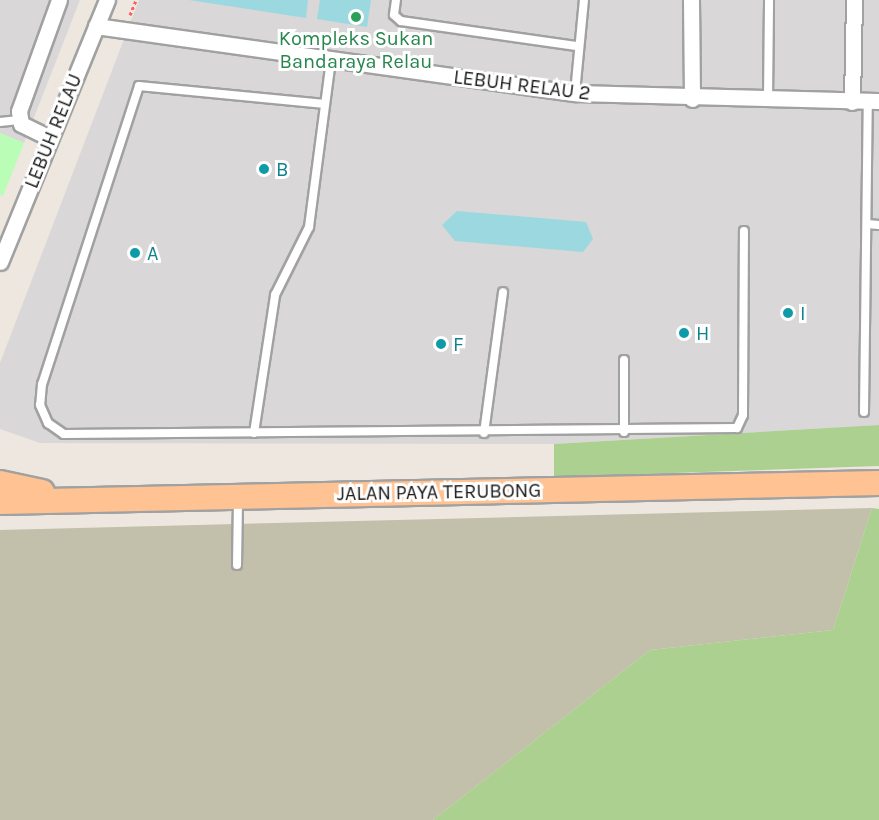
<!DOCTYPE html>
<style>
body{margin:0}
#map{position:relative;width:879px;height:820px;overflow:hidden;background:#ede7df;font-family:Karla,sans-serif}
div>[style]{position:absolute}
.residential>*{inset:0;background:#d9d7d7}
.construction>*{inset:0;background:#c2bfaa}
.forest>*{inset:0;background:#abd090}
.park>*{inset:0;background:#b9fdb6}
.water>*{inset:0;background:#9bd8df}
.path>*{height:3px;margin-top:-1.5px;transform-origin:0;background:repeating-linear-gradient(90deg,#ff5e61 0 3px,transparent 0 6px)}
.roads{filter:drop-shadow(2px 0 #a1a1a1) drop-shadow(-2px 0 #a1a1a1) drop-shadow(0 2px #a1a1a1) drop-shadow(0 -2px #a1a1a1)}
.lane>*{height:8px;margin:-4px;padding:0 4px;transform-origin:4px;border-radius:4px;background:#fff}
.street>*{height:15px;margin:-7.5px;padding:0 7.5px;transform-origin:7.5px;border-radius:7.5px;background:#fff}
.primary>*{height:24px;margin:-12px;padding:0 12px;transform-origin:12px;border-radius:12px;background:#ffc292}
.dots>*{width:16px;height:16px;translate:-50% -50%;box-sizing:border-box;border:3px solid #fff;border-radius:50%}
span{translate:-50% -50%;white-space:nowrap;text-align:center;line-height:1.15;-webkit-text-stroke:6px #fff;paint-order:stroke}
.leisure-label{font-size:20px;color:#27864d}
.street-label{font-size:20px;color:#1a1a1a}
.culture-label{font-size:20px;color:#0d838f}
.left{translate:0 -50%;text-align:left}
</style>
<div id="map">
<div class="residential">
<div style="clip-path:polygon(0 0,80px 0,24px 143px,0 133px)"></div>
<div style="clip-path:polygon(139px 0,879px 0,879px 425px,554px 444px,40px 443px,0 429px,0 363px)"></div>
</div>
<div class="construction">
<div style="clip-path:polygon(872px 508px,833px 630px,650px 650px,433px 820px,0 820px,0 530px)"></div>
</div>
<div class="forest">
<div style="clip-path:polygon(879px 425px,879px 466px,554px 477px,554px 444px)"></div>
<div style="clip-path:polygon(872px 508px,879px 509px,879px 820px,433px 820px,650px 650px,833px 630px)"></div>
</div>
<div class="park">
<div style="clip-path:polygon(0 133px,24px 143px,3px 196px,0 195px)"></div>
</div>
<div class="water">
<div style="clip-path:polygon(189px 0,308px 0,306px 18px)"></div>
<div style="clip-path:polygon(320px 0,371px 0,367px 27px,317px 19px)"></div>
<div style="clip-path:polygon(457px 211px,586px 222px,593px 239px,583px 252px,455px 241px,442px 225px)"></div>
</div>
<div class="path">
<div style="left:130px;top:15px;width:16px;rotate:-68deg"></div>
</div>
<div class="roads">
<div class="lane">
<div style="left:396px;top:0;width:15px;rotate:98deg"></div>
<div style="left:394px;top:15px;width:9px;rotate:41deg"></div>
<div style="left:401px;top:21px;width:177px;rotate:8.1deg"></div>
<div style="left:575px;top:93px;width:93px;rotate:-84.5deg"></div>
<div style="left:768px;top:99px;width:99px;rotate:-89.4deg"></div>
<div style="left:325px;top:104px;width:187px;rotate:-174.5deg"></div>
<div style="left:139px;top:86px;width:313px;rotate:108deg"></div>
<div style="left:42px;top:384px;width:21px;rotate:95deg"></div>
<div style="left:40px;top:405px;width:20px;rotate:66deg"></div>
<div style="left:48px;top:423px;width:19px;rotate:35deg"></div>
<div style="left:64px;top:434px;width:673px;rotate:-0.51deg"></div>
<div style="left:737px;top:428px;width:14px;rotate:-65deg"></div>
<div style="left:743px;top:415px;width:184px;rotate:-89.7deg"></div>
<div style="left:0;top:122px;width:19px;rotate:-6deg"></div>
<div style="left:867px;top:224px;width:12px;rotate:5deg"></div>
<div style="left:624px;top:360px;width:72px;rotate:90deg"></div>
<div style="left:864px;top:412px;width:310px;rotate:-89.3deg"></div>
<div style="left:254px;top:433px;width:140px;rotate:-81.3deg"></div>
<div style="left:275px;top:295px;width:76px;rotate:-63.4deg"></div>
<div style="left:309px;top:227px;width:167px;rotate:-82.5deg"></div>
<div style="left:484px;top:433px;width:142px;rotate:-82.3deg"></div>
<div style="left:237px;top:565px;width:65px;rotate:-89.1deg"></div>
</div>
<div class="street">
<div style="left:691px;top:0;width:99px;rotate:89.4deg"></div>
<div style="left:96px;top:26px;width:484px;rotate:8deg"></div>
<div style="left:575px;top:93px;width:304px;rotate:1.5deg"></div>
<div style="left:852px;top:102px;width:102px;rotate:-88.9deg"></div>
<div style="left:50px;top:138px;width:32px;rotate:-154deg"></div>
<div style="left:21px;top:124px;width:13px;rotate:-99deg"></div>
<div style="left:19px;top:111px;width:118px;rotate:-70.2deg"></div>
<div style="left:0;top:262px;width:283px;rotate:-67.8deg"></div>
</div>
<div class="primary">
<div style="left:0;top:483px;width:43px;rotate:12.1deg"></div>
<div style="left:0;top:502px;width:879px;rotate:-1.24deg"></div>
</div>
</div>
<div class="dots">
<div style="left:356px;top:17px;background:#2e9e5b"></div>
<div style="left:264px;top:169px;background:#0f9aa8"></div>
<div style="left:135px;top:253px;background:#0f9aa8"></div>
<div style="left:788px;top:313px;background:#0f9aa8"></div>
<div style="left:684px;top:333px;background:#0f9aa8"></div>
<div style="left:441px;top:344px;background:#0f9aa8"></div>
</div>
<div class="leisure-label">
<span style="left:356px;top:50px">Kompleks Sukan<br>Bandaraya Relau</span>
</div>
<div class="street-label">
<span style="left:522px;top:85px;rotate:7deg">LEBUH RELAU 2</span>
<span style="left:53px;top:131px;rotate:-68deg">LEBUH RELAU</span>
<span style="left:439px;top:492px;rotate:-1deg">JALAN PAYA TERUBONG</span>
</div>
<div class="culture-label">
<span class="left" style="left:276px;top:169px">B</span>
<span class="left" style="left:147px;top:253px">A</span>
<span class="left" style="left:800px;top:313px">I</span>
<span class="left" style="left:696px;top:333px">H</span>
<span class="left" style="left:453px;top:344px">F</span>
</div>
</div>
